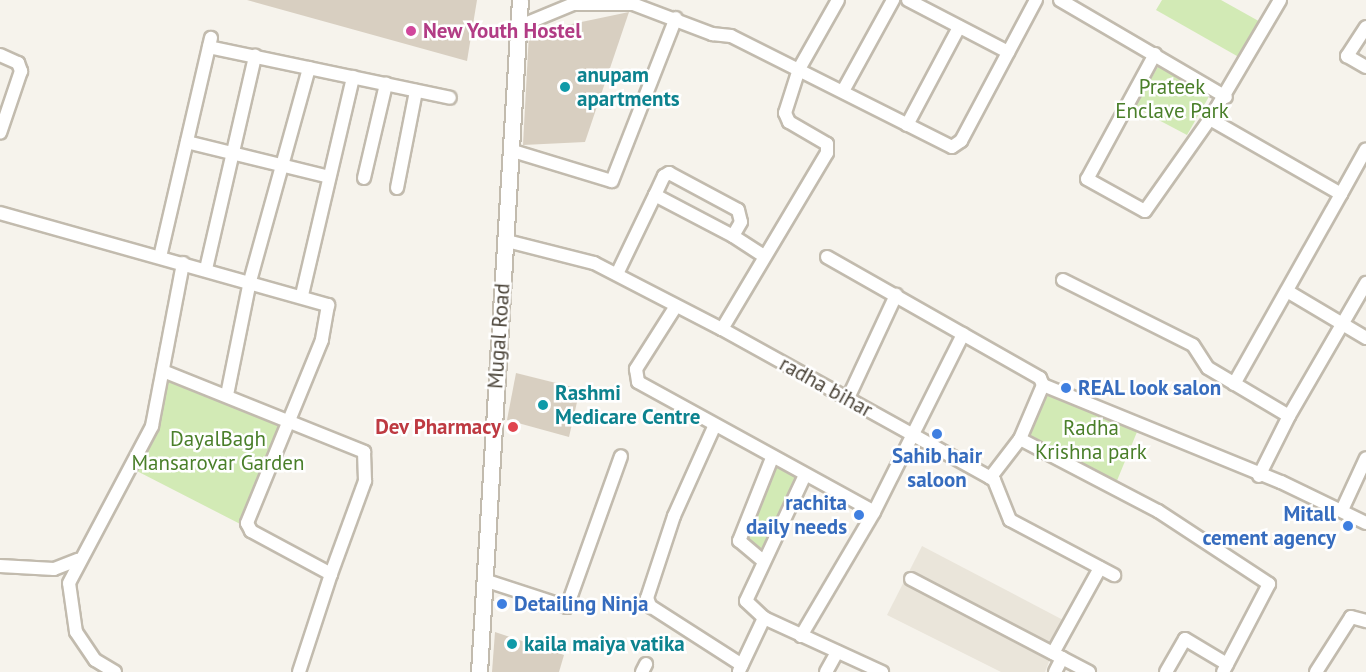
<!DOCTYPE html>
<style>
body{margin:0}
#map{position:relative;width:1366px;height:672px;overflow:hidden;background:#f6f3ec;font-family:"PT Sans",sans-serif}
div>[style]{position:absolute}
.residential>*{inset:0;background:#eae5da}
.green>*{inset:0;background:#d2eab5}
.building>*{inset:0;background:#d8cfc1}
.roads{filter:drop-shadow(2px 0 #c2bbae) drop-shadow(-2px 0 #c2bbae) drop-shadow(0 2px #c2bbae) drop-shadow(0 -2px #c2bbae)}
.minor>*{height:12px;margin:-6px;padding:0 6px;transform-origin:6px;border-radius:6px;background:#fff}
.tertiary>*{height:15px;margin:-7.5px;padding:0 7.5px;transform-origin:7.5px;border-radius:7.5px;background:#fff}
.dots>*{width:16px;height:16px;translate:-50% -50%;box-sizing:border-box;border:3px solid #fff;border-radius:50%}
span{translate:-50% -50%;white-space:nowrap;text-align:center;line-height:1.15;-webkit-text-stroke:5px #fff;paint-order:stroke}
.hotel-label{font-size:21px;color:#b23c85;font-weight:700}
.left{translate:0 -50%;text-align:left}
.culture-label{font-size:21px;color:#0d838f;font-weight:700}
.park-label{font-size:21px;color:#4a7f2a}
.street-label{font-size:21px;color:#4b4439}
.shop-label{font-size:21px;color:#366cbe;font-weight:700}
.right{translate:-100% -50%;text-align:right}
.health-label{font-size:21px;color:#be3a42;font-weight:700}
</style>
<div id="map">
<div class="residential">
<div style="clip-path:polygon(922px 546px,1065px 621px,1045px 672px,1001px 672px,887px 615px)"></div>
</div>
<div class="green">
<div style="clip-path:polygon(1162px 0,1221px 0,1264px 24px,1244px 60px,1156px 10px)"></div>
<div style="clip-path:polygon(1159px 65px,1211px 93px,1187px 135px,1134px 107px)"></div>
<div style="clip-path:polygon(163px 371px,290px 419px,248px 528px,131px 468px,154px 420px)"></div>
<div style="clip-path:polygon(1043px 385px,1139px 427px,1114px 488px,1020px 439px)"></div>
<div style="clip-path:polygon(772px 458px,805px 475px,762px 560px,740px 546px)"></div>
</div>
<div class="building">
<div style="clip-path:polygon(247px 0,477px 0,467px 61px)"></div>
<div style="clip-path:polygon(629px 12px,585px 142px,523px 145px,529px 33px)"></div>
<div style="clip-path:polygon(516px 373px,580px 389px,569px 437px,507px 420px)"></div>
<div style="clip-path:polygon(495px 632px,564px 655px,559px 672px,492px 672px)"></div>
</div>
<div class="roads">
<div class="minor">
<div style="left:908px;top:0;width:113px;rotate:27.5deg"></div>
<div style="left:1060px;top:0;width:192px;rotate:30.3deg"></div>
<div style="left:520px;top:26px;width:57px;rotate:-22.5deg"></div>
<div style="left:573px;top:4px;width:60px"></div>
<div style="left:633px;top:4px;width:85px;rotate:20.8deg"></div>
<div style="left:712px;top:34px;width:19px;rotate:6deg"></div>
<div style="left:731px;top:36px;width:247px;rotate:26.7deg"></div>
<div style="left:952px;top:147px;width:11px;rotate:-34deg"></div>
<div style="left:961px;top:141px;width:160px;rotate:-62deg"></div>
<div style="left:1366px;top:27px;width:35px;rotate:123deg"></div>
<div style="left:1347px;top:56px;width:22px;rotate:30deg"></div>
<div style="left:209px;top:47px;width:246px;rotate:11.9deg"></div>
<div style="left:1155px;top:54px;width:142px;rotate:118.5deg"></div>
<div style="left:1087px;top:179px;width:66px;rotate:28.9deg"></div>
<div style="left:1145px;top:211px;width:113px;rotate:-54.8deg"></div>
<div style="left:0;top:55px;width:20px;rotate:24deg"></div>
<div style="left:18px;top:63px;width:9px;rotate:69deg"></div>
<div style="left:21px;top:71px;width:65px;rotate:108.7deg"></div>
<div style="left:843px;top:91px;width:104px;rotate:-61.2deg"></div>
<div style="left:907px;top:125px;width:111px;rotate:-62deg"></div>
<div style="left:187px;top:142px;width:146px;rotate:13.8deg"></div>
<div style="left:513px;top:151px;width:103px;rotate:16.9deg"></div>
<div style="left:612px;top:181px;width:175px;rotate:-68.6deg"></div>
<div style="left:364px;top:178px;width:97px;rotate:-76.8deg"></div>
<div style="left:397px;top:188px;width:99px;rotate:-78.9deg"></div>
<div style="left:1341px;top:194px;width:51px;rotate:-60.9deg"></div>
<div style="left:0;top:213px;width:341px;rotate:15.7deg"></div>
<div style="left:328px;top:305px;width:36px;rotate:100deg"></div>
<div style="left:322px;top:340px;width:198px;rotate:112.3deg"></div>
<div style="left:247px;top:523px;width:9px;rotate:63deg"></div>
<div style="left:251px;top:531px;width:91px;rotate:28.3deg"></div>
<div style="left:331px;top:574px;width:103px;rotate:108.1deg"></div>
<div style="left:733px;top:236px;width:37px;rotate:33deg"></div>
<div style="left:507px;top:241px;width:90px;rotate:14.2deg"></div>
<div style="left:594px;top:263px;width:144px;rotate:27.3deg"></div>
<div style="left:722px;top:329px;width:311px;rotate:29deg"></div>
<div style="left:994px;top:480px;width:43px;rotate:68.2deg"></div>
<div style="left:1010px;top:520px;width:118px;rotate:27.9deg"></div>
<div style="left:160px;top:257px;width:225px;rotate:-76.9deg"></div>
<div style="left:827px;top:257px;width:245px;rotate:29.6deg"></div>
<div style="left:1040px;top:378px;width:8px;rotate:67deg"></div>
<div style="left:1043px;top:385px;width:59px;rotate:113.1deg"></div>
<div style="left:1020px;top:439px;width:49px;rotate:127.6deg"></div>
<div style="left:206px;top:269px;width:219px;rotate:-77deg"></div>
<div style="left:617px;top:274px;width:88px;rotate:-64.3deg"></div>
<div style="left:655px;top:195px;width:21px;rotate:-65deg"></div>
<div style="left:664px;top:176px;width:6px;rotate:-31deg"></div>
<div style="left:669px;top:173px;width:78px;rotate:28.2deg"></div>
<div style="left:738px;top:210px;width:12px;rotate:76deg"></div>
<div style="left:741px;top:222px;width:16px;rotate:120deg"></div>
<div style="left:733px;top:236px;width:88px;rotate:-152.3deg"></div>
<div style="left:1063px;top:280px;width:145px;rotate:26.6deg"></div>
<div style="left:1193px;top:345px;width:27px;rotate:57deg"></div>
<div style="left:1208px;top:368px;width:94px;rotate:30.7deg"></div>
<div style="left:1289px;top:416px;width:67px;rotate:116.6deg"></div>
<div style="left:1287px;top:291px;width:92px;rotate:30.7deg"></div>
<div style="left:302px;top:295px;width:224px;rotate:-76.8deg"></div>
<div style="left:676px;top:306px;width:75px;rotate:122.4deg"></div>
<div style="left:636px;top:369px;width:13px;rotate:81deg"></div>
<div style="left:638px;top:382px;width:269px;rotate:28.8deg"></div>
<div style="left:722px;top:329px;width:205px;rotate:-59.2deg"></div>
<div style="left:827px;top:153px;width:9px;rotate:-90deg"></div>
<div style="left:827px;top:144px;width:44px;rotate:-149.9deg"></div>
<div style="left:789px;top:122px;width:10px;rotate:-114deg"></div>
<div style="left:785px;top:113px;width:46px;rotate:-72.3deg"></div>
<div style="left:799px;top:69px;width:79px;rotate:-60.5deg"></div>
<div style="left:163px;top:371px;width:217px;rotate:21.9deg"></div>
<div style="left:364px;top:452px;width:29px;rotate:88deg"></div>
<div style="left:365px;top:481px;width:99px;rotate:110.1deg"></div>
<div style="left:1234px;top:384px;width:218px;rotate:-60.6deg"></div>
<div style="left:1341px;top:194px;width:151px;rotate:-150.2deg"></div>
<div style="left:1210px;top:119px;width:138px;rotate:-59.5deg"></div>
<div style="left:1043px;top:385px;width:257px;rotate:22.2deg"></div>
<div style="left:1281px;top:482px;width:94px;rotate:25.8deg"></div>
<div style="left:227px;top:395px;width:116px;rotate:-78.6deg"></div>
<div style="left:250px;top:281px;width:221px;rotate:-74.5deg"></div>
<div style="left:848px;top:398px;width:114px;rotate:-65deg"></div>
<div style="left:1289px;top:416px;width:154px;rotate:-59.9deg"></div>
<div style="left:714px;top:427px;width:98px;rotate:114.2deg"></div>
<div style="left:674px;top:516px;width:86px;rotate:108.2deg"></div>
<div style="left:647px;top:598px;width:9px;rotate:69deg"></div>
<div style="left:650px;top:606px;width:109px;rotate:32.7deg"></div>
<div style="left:1020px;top:439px;width:156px;rotate:27.6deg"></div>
<div style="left:1158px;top:511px;width:133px;rotate:33.3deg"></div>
<div style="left:1269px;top:584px;width:99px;rotate:117.6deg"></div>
<div style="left:805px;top:475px;width:139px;rotate:115.1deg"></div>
<div style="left:746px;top:601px;width:25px;rotate:43deg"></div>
<div style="left:764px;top:618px;width:130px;rotate:24.6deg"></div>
<div style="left:1342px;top:510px;width:57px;rotate:-65.2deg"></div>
<div style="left:762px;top:560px;width:30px;rotate:-140deg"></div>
<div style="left:739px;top:541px;width:89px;rotate:-68.3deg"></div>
<div style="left:0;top:566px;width:54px;rotate:3.2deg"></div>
<div style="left:54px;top:569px;width:26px;rotate:-21deg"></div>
<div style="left:911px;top:579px;width:201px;rotate:27.6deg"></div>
<div style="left:484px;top:580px;width:87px;rotate:18deg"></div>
<div style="left:567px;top:607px;width:160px;rotate:-70.3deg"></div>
<div style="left:801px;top:636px;width:144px;rotate:-59.5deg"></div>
<div style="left:874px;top:512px;width:199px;rotate:-63.4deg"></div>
<div style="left:1053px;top:653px;width:97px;rotate:-61.1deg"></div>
<div style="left:739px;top:671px;width:59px;rotate:-64.7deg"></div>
<div style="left:115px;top:672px;width:23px;rotate:-149deg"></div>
<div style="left:95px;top:660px;width:34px;rotate:-124deg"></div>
<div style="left:76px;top:632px;width:49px;rotate:-98.1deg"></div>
<div style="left:69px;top:583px;width:178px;rotate:-62.1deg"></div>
<div style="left:152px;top:426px;width:166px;rotate:-79.2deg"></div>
<div style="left:642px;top:672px;width:9px;rotate:-63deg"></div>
<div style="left:826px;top:672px;width:23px;rotate:-61deg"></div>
<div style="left:1055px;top:672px;width:16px;rotate:-63deg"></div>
<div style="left:1166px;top:672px;width:38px;rotate:-60deg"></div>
<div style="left:1185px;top:639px;width:49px;rotate:30.8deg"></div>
<div style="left:1316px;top:672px;width:65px;rotate:-57.5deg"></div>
<div style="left:1351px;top:617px;width:16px;rotate:15deg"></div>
</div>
<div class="tertiary">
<div style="left:479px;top:672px;width:673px;rotate:-86.51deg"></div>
</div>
</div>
<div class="dots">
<div style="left:411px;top:31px;background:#d1479c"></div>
<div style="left:565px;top:87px;background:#0f9aa8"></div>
<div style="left:1066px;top:388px;background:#3f7fe0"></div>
<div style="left:543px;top:405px;background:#0f9aa8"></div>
<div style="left:513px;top:427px;background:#e0444e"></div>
<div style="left:937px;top:434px;background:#3f7fe0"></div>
<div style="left:859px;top:515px;background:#3f7fe0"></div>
<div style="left:1348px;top:526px;background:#3f7fe0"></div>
<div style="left:502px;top:604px;background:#3f7fe0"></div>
<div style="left:512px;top:644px;background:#0f9aa8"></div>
</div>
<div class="hotel-label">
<span class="left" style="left:423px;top:31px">New Youth Hostel</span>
</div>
<div class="culture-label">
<span class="left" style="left:577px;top:87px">anupam<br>apartments</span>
<span class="left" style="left:555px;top:405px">Rashmi<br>Medicare Centre</span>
<span class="left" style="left:524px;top:644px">kaila maiya vatika</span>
</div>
<div class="park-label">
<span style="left:1172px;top:99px">Prateek<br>Enclave Park</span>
<span style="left:1091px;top:440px">Radha<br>Krishna park</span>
<span style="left:218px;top:451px">DayalBagh<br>Mansarovar Garden</span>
</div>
<div class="street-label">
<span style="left:499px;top:336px;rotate:-86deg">Mugal Road</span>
<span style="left:826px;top:387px;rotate:29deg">radha bihar</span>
</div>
<div class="shop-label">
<span class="left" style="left:1078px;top:388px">REAL look salon</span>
<span style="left:937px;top:468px">Sahib hair<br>saloon</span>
<span class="right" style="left:847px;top:515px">rachita<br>daily needs</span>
<span class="right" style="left:1336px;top:526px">Mitall<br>cement agency</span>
<span class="left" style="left:514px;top:604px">Detailing Ninja</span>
</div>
<div class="health-label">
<span class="right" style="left:501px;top:427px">Dev Pharmacy</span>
</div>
</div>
